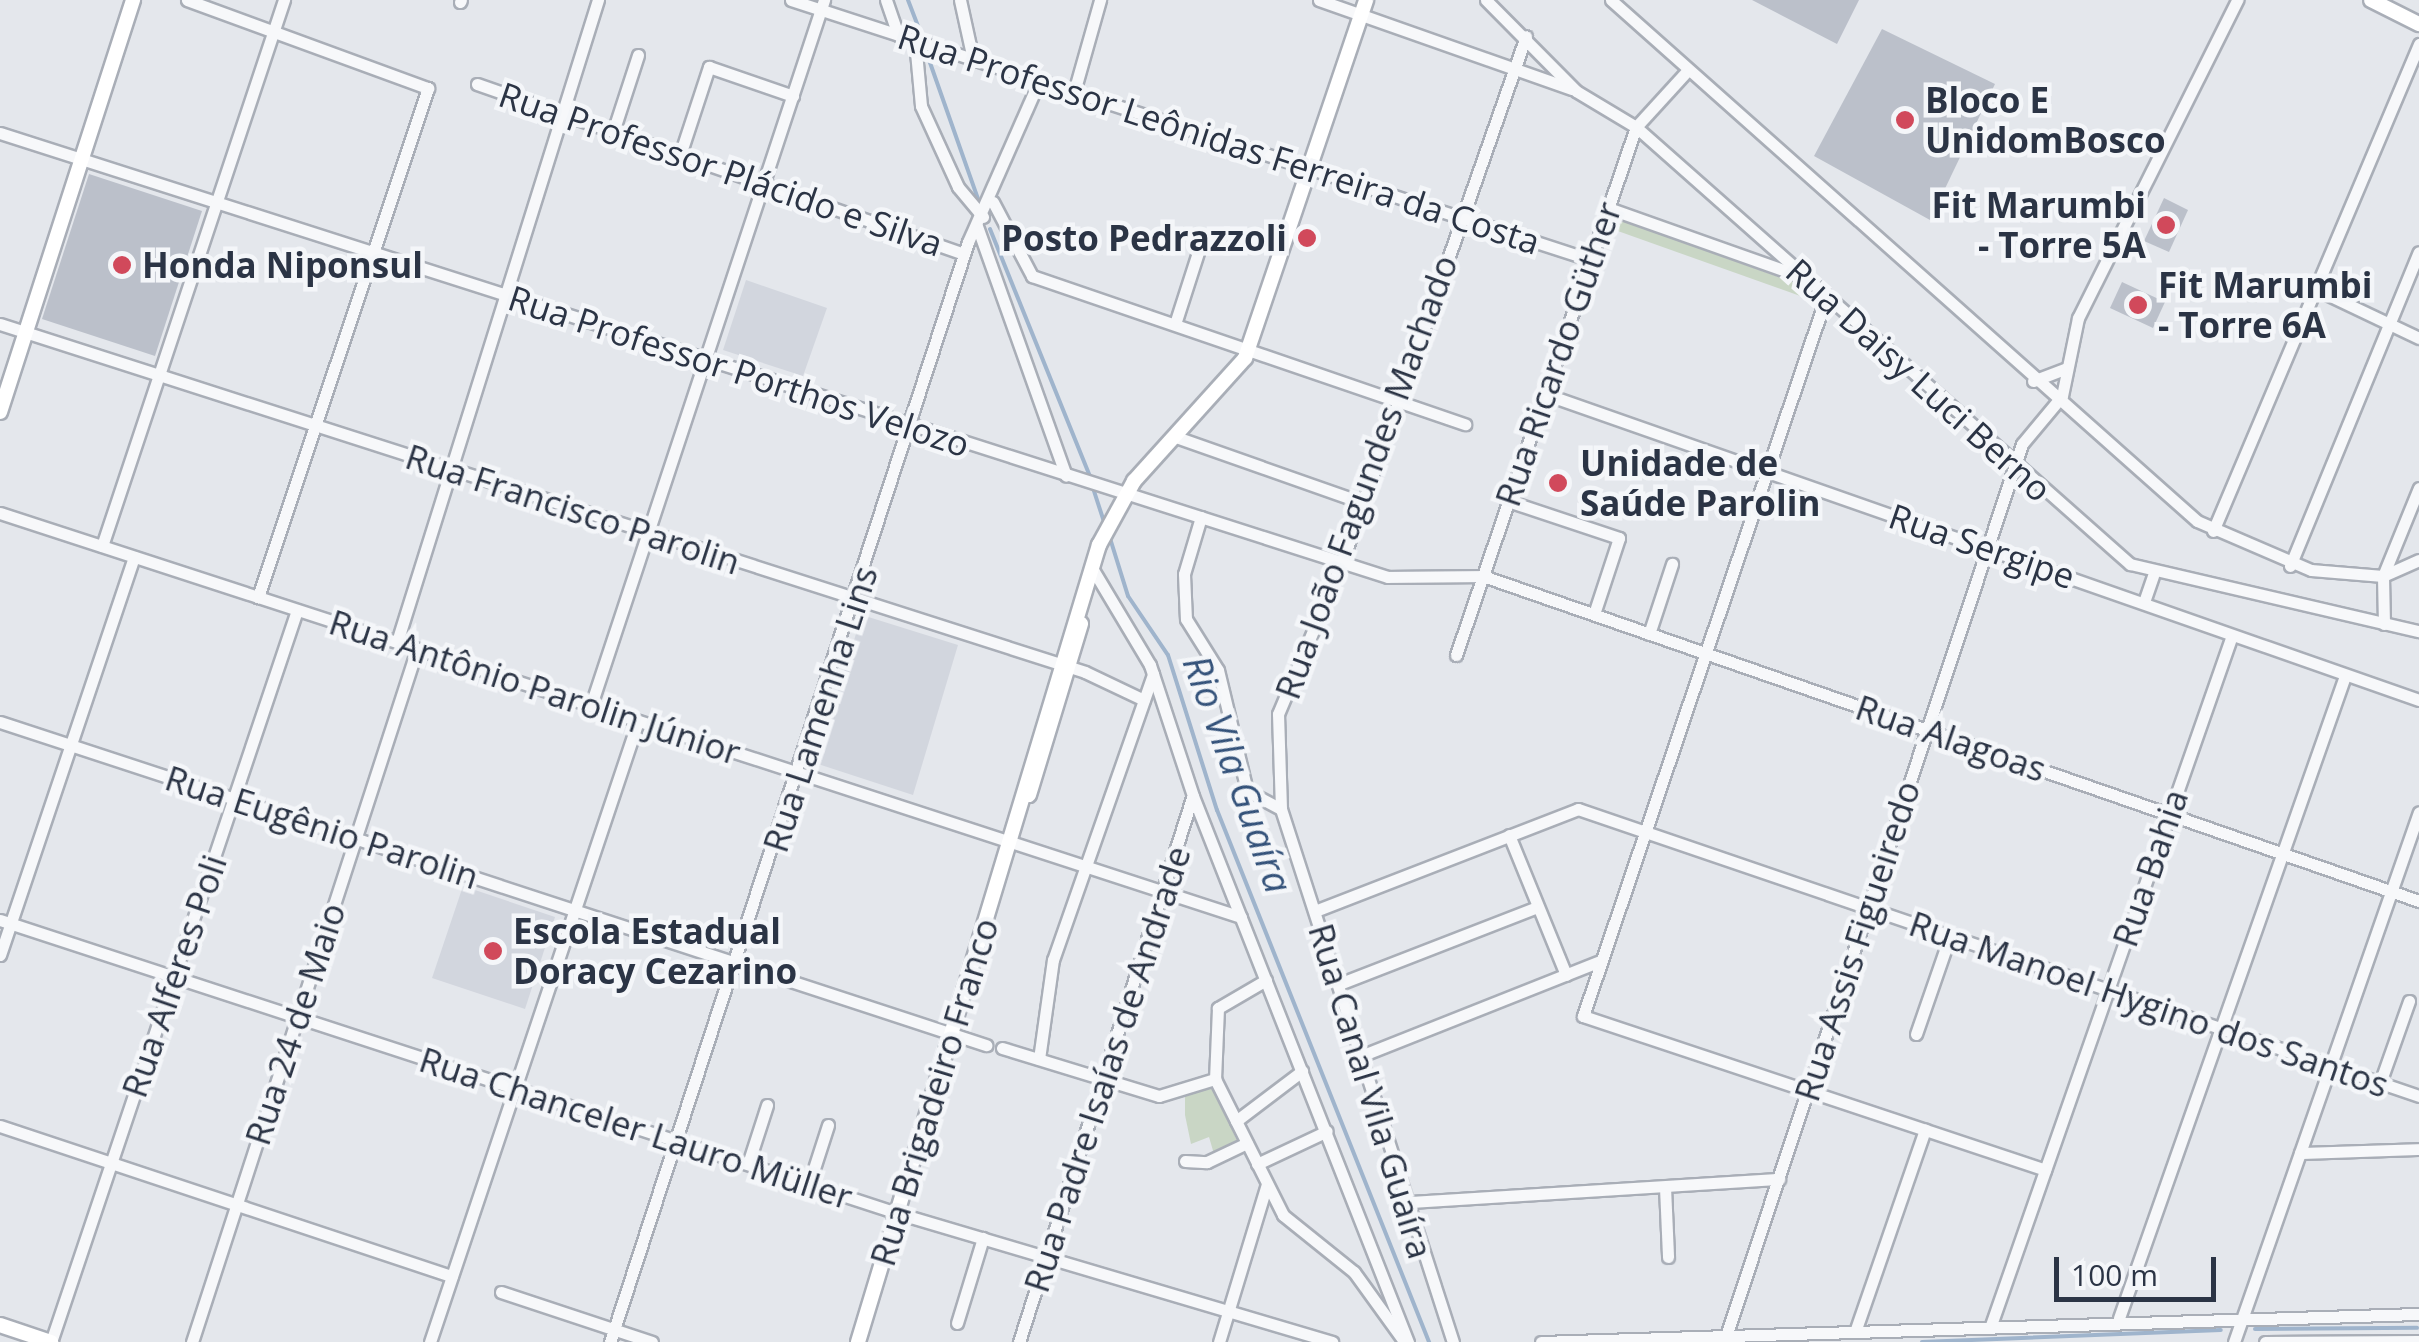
<!DOCTYPE html>
<meta charset="utf-8">
<style>
body{margin:0}
#map{position:relative;width:2419px;height:1342px;overflow:hidden;background:#e4e7ec;font-family:"Open Sans",sans-serif}
div>[style]{position:absolute}
.built>*{inset:0;background:#d2d6de}
.green>*{inset:0;background:#c9d6c5}
.stream>*{height:4px;margin:-2px;padding:0 2px;transform-origin:2px;border-radius:2px;background:#9fb4cc}
.building>*{inset:0;background:#bbc0ca}
.roads{filter:drop-shadow(2px 0 #a9aeb7) drop-shadow(-2px 0 #a9aeb7) drop-shadow(0 2px #a9aeb7) drop-shadow(0 -2px #a9aeb7)}
.minor>*{height:11px;margin:-5.5px;padding:0 5.5px;transform-origin:5.5px;border-radius:5.5px;background:#f7f8fa}
.major>*{height:14px;margin:-7px;padding:0 7px;transform-origin:7px;border-radius:7px;background:#fff}
.dots>*{width:28px;height:28px;translate:-50% -50%;box-sizing:border-box;border:5px solid #f4f6f9;border-radius:50%}
span{translate:-50% -50%;white-space:nowrap;text-align:center;line-height:1.15;-webkit-text-stroke:9px #f4f6f9;paint-order:stroke}
.poi-label{font-size:35px;color:#2b3445;font-weight:700}
.left{translate:0 -50%;text-align:left}
.right{translate:-100% -50%;text-align:right}
.street-label{font-size:35px;color:#2b3445}
.water-label{font-size:38px;color:#34527a;font-style:italic}
.scale{position:absolute;left:2054px;top:1257px;width:162px;height:45px;box-sizing:border-box;border:5px solid #2b3445;border-top:0;padding-left:12px;font-size:30px;line-height:35px;white-space:nowrap;color:#2b3445;-webkit-text-stroke:8px #f4f6f9;paint-order:stroke}
</style>
<div id="map">
<div class="built">
<div style="clip-path:polygon(746px 280px,827px 308px,803px 376px,723px 350px)"></div>
<div style="clip-path:polygon(862px 615px,958px 645px,913px 795px,815px 763px)"></div>
<div style="clip-path:polygon(463px 886px,555px 917px,525px 1009px,432px 978px)"></div>
</div>
<div class="green">
<div style="clip-path:polygon(1618px 219px,1795px 283px,1817px 302px,1615px 230px)"></div>
<div style="clip-path:polygon(1212px 1085px,1238px 1143px,1214px 1154px,1209px 1137px,1191px 1144px,1185px 1115px,1185px 1096px)"></div>
</div>
<div class="stream">
<div style="left:908px;top:0;width:31px;rotate:69deg"></div>
<div style="left:928px;top:57px;width:151px;rotate:70.6deg"></div>
<div style="left:990px;top:229px;width:270px;rotate:68deg"></div>
<div style="left:1093px;top:488px;width:36px;rotate:72deg"></div>
<div style="left:1109px;top:535px;width:64px;rotate:72.7deg"></div>
<div style="left:1128px;top:596px;width:71px;rotate:55.9deg"></div>
<div style="left:1168px;top:655px;width:163px;rotate:72.5deg"></div>
<div style="left:1217px;top:810px;width:573px;rotate:68.27deg"></div>
<div style="left:2255px;top:1329px;width:162px;rotate:-0.4deg"></div>
<div style="left:1922px;top:1342px;width:299px;rotate:-2.3deg"></div>
</div>
<div class="building">
<div style="clip-path:polygon(1752px 0,1859px 0,1837px 44px)"></div>
<div style="clip-path:polygon(1882px 29px,1995px 84px,1930px 220px,1814px 156px)"></div>
<div style="clip-path:polygon(89px 174px,202px 211px,155px 356px,42px 319px)"></div>
<div style="clip-path:polygon(2164px 198px,2188px 210px,2169px 252px,2144px 241px)"></div>
<div style="clip-path:polygon(2122px 282px,2165px 302px,2153px 328px,2110px 308px)"></div>
</div>
<div class="roads">
<div class="minor">
<div style="left:187px;top:0;width:257px;rotate:20.1deg"></div>
<div style="left:428px;top:88px;width:537px;rotate:108.47deg"></div>
<div style="left:791px;top:0;width:841px;rotate:18deg"></div>
<div style="left:886px;top:0;width:37px;rotate:71deg"></div>
<div style="left:960px;top:0;width:60px;rotate:77.6deg"></div>
<div style="left:1319px;top:0;width:268px;rotate:19.4deg"></div>
<div style="left:1486px;top:0;width:128px;rotate:45.3deg"></div>
<div style="left:1576px;top:91px;width:70px;rotate:31deg"></div>
<div style="left:1636px;top:127px;width:660px;rotate:41.5deg"></div>
<div style="left:2130px;top:564px;width:297px;rotate:13.1deg"></div>
<div style="left:1611px;top:0;width:784px;rotate:41.64deg"></div>
<div style="left:2197px;top:521px;width:124px;rotate:23.3deg"></div>
<div style="left:2311px;top:570px;width:72px;rotate:4.8deg"></div>
<div style="left:2383px;top:576px;width:39px;rotate:-24deg"></div>
<div style="left:460px;top:2px;width:2px;rotate:-63deg"></div>
<div style="left:915px;top:41px;width:65px;rotate:84.7deg"></div>
<div style="left:921px;top:106px;width:89px;rotate:65.4deg"></div>
<div style="left:958px;top:187px;width:39px;rotate:50deg"></div>
<div style="left:477px;top:84px;width:516px;rotate:19.24deg"></div>
<div style="left:1074px;top:92px;width:96px;rotate:-74.2deg"></div>
<div style="left:613px;top:132px;width:81px;rotate:-72deg"></div>
<div style="left:0;top:133px;width:1457px;rotate:17.74deg"></div>
<div style="left:1388px;top:577px;width:95px;rotate:-0.6deg"></div>
<div style="left:1483px;top:576px;width:991px;rotate:19.15deg"></div>
<div style="left:680px;top:155px;width:93px;rotate:-71.8deg"></div>
<div style="left:709px;top:67px;width:89px;rotate:19deg"></div>
<div style="left:993px;top:202px;width:84px;rotate:62.2deg"></div>
<div style="left:1032px;top:276px;width:458px;rotate:18.9deg"></div>
<div style="left:1608px;top:208px;width:197px;rotate:19.5deg"></div>
<div style="left:977px;top:226px;width:265px;rotate:70.4deg"></div>
<div style="left:2322px;top:292px;width:107px;rotate:25.4deg"></div>
<div style="left:1826px;top:297px;width:759px;rotate:108.67deg"></div>
<div style="left:1583px;top:1016px;width:487px;rotate:18.4deg"></div>
<div style="left:0;top:324px;width:1139px;rotate:17.78deg"></div>
<div style="left:1085px;top:672px;width:65px;rotate:25.4deg"></div>
<div style="left:1175px;top:324px;width:88px;rotate:-72.2deg"></div>
<div style="left:2033px;top:381px;width:36px;rotate:-21deg"></div>
<div style="left:1545px;top:394px;width:926px;rotate:19.3deg"></div>
<div style="left:1176px;top:437px;width:198px;rotate:19.4deg"></div>
<div style="left:1508px;top:501px;width:117px;rotate:18.4deg"></div>
<div style="left:1619px;top:538px;width:80px;rotate:108.2deg"></div>
<div style="left:0;top:513px;width:1305px;rotate:18.03deg"></div>
<div style="left:1201px;top:517px;width:59px;rotate:106.6deg"></div>
<div style="left:1184px;top:574px;width:45px;rotate:87.5deg"></div>
<div style="left:1186px;top:619px;width:60px;rotate:57.9deg"></div>
<div style="left:1218px;top:670px;width:124px;rotate:76.5deg"></div>
<div style="left:1247px;top:791px;width:38px;rotate:28deg"></div>
<div style="left:1281px;top:809px;width:560px;rotate:72.12deg"></div>
<div style="left:2213px;top:531px;width:529px;rotate:-67.07deg"></div>
<div style="left:102px;top:546px;width:576px;rotate:-71.57deg"></div>
<div style="left:2290px;top:566px;width:339px;rotate:-67.7deg"></div>
<div style="left:1092px;top:568px;width:113px;rotate:59.1deg"></div>
<div style="left:1150px;top:665px;width:138px;rotate:71.8deg"></div>
<div style="left:1193px;top:796px;width:587px;rotate:68.51deg"></div>
<div style="left:2144px;top:602px;width:28px;rotate:-71deg"></div>
<div style="left:2384px;top:624px;width:48px;rotate:-91.2deg"></div>
<div style="left:2383px;top:576px;width:95px;rotate:-67.8deg"></div>
<div style="left:1649px;top:634px;width:74px;rotate:-71.8deg"></div>
<div style="left:397px;top:642px;width:673px;rotate:-72.62deg"></div>
<div style="left:1456px;top:655px;width:558px;rotate:-71.18deg"></div>
<div style="left:1636px;top:127px;width:77px;rotate:-47.6deg"></div>
<div style="left:591px;top:705px;width:743px;rotate:-71.71deg"></div>
<div style="left:0;top:722px;width:1038px;rotate:18.14deg"></div>
<div style="left:1281px;top:809px;width:95px;rotate:-91.8deg"></div>
<div style="left:1278px;top:714px;width:165px;rotate:-67.2deg"></div>
<div style="left:1342px;top:562px;width:557px;rotate:-70.72deg"></div>
<div style="left:1509px;top:835px;width:151px;rotate:67.8deg"></div>
<div style="left:1315px;top:911px;width:282px;rotate:-21.2deg"></div>
<div style="left:1578px;top:809px;width:889px;rotate:18.84deg"></div>
<div style="left:0;top:920px;width:944px;rotate:18.09deg"></div>
<div style="left:897px;top:1213px;width:454px;rotate:16.5deg"></div>
<div style="left:0;top:955px;width:420px;rotate:-71.4deg"></div>
<div style="left:1266px;top:980px;width:56px;rotate:149.7deg"></div>
<div style="left:1218px;top:1008px;width:71px;rotate:92.4deg"></div>
<div style="left:1215px;top:1079px;width:152px;rotate:63.4deg"></div>
<div style="left:1283px;top:1215px;width:91px;rotate:38.8deg"></div>
<div style="left:1354px;top:1272px;width:84px;rotate:54.2deg"></div>
<div style="left:1339px;top:984px;width:213px;rotate:-21.2deg"></div>
<div style="left:1916px;top:1034px;width:104px;rotate:-70.9deg"></div>
<div style="left:1002px;top:1048px;width:164px;rotate:17deg"></div>
<div style="left:1159px;top:1096px;width:59px;rotate:-16.9deg"></div>
<div style="left:1363px;top:1055px;width:256px;rotate:-21.6deg"></div>
<div style="left:1039px;top:1059px;width:100px;rotate:-82deg"></div>
<div style="left:1053px;top:960px;width:303px;rotate:-70.7deg"></div>
<div style="left:2380px;top:1083px;width:87px;rotate:-70.5deg"></div>
<div style="left:1236px;top:1121px;width:83px;rotate:-37.1deg"></div>
<div style="left:0;top:1126px;width:476px;rotate:18.4deg"></div>
<div style="left:2300px;top:1153px;width:119px;rotate:-1.9deg"></div>
<div style="left:1185px;top:1161px;width:22px;rotate:3deg"></div>
<div style="left:1207px;top:1162px;width:44px;rotate:-25.4deg"></div>
<div style="left:748px;top:1164px;width:62px;rotate:-72.1deg"></div>
<div style="left:1257px;top:1164px;width:77px;rotate:-25.2deg"></div>
<div style="left:809px;top:1184px;width:62px;rotate:-72.1deg"></div>
<div style="left:1665px;top:1187px;width:70px;rotate:87.5deg"></div>
<div style="left:1412px;top:1202px;width:368px;rotate:-3.6deg"></div>
<div style="left:501px;top:1292px;width:159px;rotate:18.3deg"></div>
<div style="left:2119px;top:1318px;width:681px;rotate:-70.61deg"></div>
<div style="left:957px;top:1323px;width:89px;rotate:-73deg"></div>
<div style="left:1991px;top:1325px;width:728px;rotate:-70.74deg"></div>
<div style="left:1856px;top:1329px;width:211px;rotate:-70.9deg"></div>
<div style="left:51px;top:1342px;width:772px;rotate:-71.42deg"></div>
<div style="left:192px;top:1342px;width:729px;rotate:-72.01deg"></div>
<div style="left:430px;top:1342px;width:655px;rotate:-71.48deg"></div>
<div style="left:610px;top:1342px;width:1157px;rotate:-71.97deg"></div>
<div style="left:968px;top:242px;width:176px;rotate:-66.2deg"></div>
<div style="left:1019px;top:1342px;width:571px;rotate:-72.36deg"></div>
<div style="left:1219px;top:1342px;width:165px;rotate:-73.1deg"></div>
<div style="left:1541px;top:1342px;width:878px;rotate:-1.83deg"></div>
<div style="left:1724px;top:1342px;width:946px;rotate:-71.64deg"></div>
<div style="left:2022px;top:444px;width:62px;rotate:-50.2deg"></div>
<div style="left:2062px;top:396px;width:80px;rotate:-78.4deg"></div>
<div style="left:2078px;top:318px;width:356px;rotate:-63.4deg"></div>
<div style="left:2234px;top:1342px;width:561px;rotate:-70.76deg"></div>
<div style="left:2265px;top:1342px;width:154px;rotate:-0.4deg"></div>
</div>
<div class="major">
<div style="left:2371px;top:0;width:54px;rotate:26.6deg"></div>
<div style="left:0;top:412px;width:433px;rotate:-72.1deg"></div>
<div style="left:1029px;top:795px;width:179px;rotate:-73.1deg"></div>
<div style="left:0;top:1325px;width:54px;rotate:18.4deg"></div>
<div style="left:858px;top:1342px;width:833px;rotate:-73.18deg"></div>
<div style="left:1099px;top:545px;width:73px;rotate:-61.3deg"></div>
<div style="left:1134px;top:481px;width:166px;rotate:-47.9deg"></div>
<div style="left:1245px;top:358px;width:378px;rotate:-71.3deg"></div>
</div>
</div>
<div class="dots">
<div style="left:1905px;top:120px;background:#d1495b"></div>
<div style="left:2166px;top:225px;background:#d1495b"></div>
<div style="left:1307px;top:238px;background:#d1495b"></div>
<div style="left:122px;top:265px;background:#d1495b"></div>
<div style="left:2138px;top:305px;background:#d1495b"></div>
<div style="left:1558px;top:483px;background:#d1495b"></div>
<div style="left:493px;top:951px;background:#d1495b"></div>
</div>
<div class="poi-label">
<span class="left" style="left:1925px;top:120px">Bloco E<br>UnidomBosco</span>
<span class="right" style="left:2146px;top:225px">Fit Marumbi<br>- Torre 5A</span>
<span class="right" style="left:1287px;top:238px">Posto Pedrazzoli</span>
<span class="left" style="left:142px;top:265px">Honda Niponsul</span>
<span class="left" style="left:2158px;top:305px">Fit Marumbi<br>- Torre 6A</span>
<span class="left" style="left:1580px;top:483px">Unidade de<br>Saúde Parolin</span>
<span class="left" style="left:513px;top:951px">Escola Estadual<br>Doracy Cezarino</span>
</div>
<div class="street-label">
<span style="left:1219px;top:139px;rotate:18deg">Rua Professor Leônidas Ferreira da Costa</span>
<span style="left:721px;top:169px;rotate:19deg">Rua Professor Plácido e Silva</span>
<span style="left:1558px;top:354px;rotate:-71deg">Rua Ricardo Güther</span>
<span style="left:739px;top:371px;rotate:18deg">Rua Professor Porthos Velozo</span>
<span style="left:1919px;top:380px;rotate:42deg">Rua Daisy Luci Berno</span>
<span style="left:1366px;top:477px;rotate:-70deg">Rua João Fagundes Machado</span>
<span style="left:573px;top:509px;rotate:18deg">Rua Francisco Parolin</span>
<span style="left:1982px;top:546px;rotate:19deg">Rua Sergipe</span>
<span style="left:535px;top:687px;rotate:18deg">Rua Antônio Parolin Júnior</span>
<span style="left:820px;top:709px;rotate:-72deg">Rua Lamenha Lins</span>
<span style="left:1951px;top:738px;rotate:19deg">Rua Alagoas</span>
<span style="left:322px;top:827px;rotate:18deg">Rua Eugênio Parolin</span>
<span style="left:2150px;top:868px;rotate:-71deg">Rua Bahia</span>
<span style="left:1857px;top:941px;rotate:-72deg">Rua Assis Figueiredo</span>
<span style="left:174px;top:976px;rotate:-71deg">Rua Alferes Poli</span>
<span style="left:2149px;top:1004px;rotate:19deg">Rua Manoel Hygino dos Santos</span>
<span style="left:295px;top:1024px;rotate:-72deg">Rua 24 de Maio</span>
<span style="left:1107px;top:1069px;rotate:-72deg">Rua Padre Isaías de Andrade</span>
<span style="left:1371px;top:1091px;rotate:73deg">Rua Canal Vila Guaíra</span>
<span style="left:934px;top:1092px;rotate:-73deg">Rua Brigadeiro Franco</span>
<span style="left:636px;top:1128px;rotate:18deg">Rua Chanceler Lauro Müller</span>
</div>
<div class="water-label">
<span style="left:1238px;top:774px;rotate:70deg">Rio Vila Guaíra</span>
</div>
<div class="scale">100 m</div>
</div>
